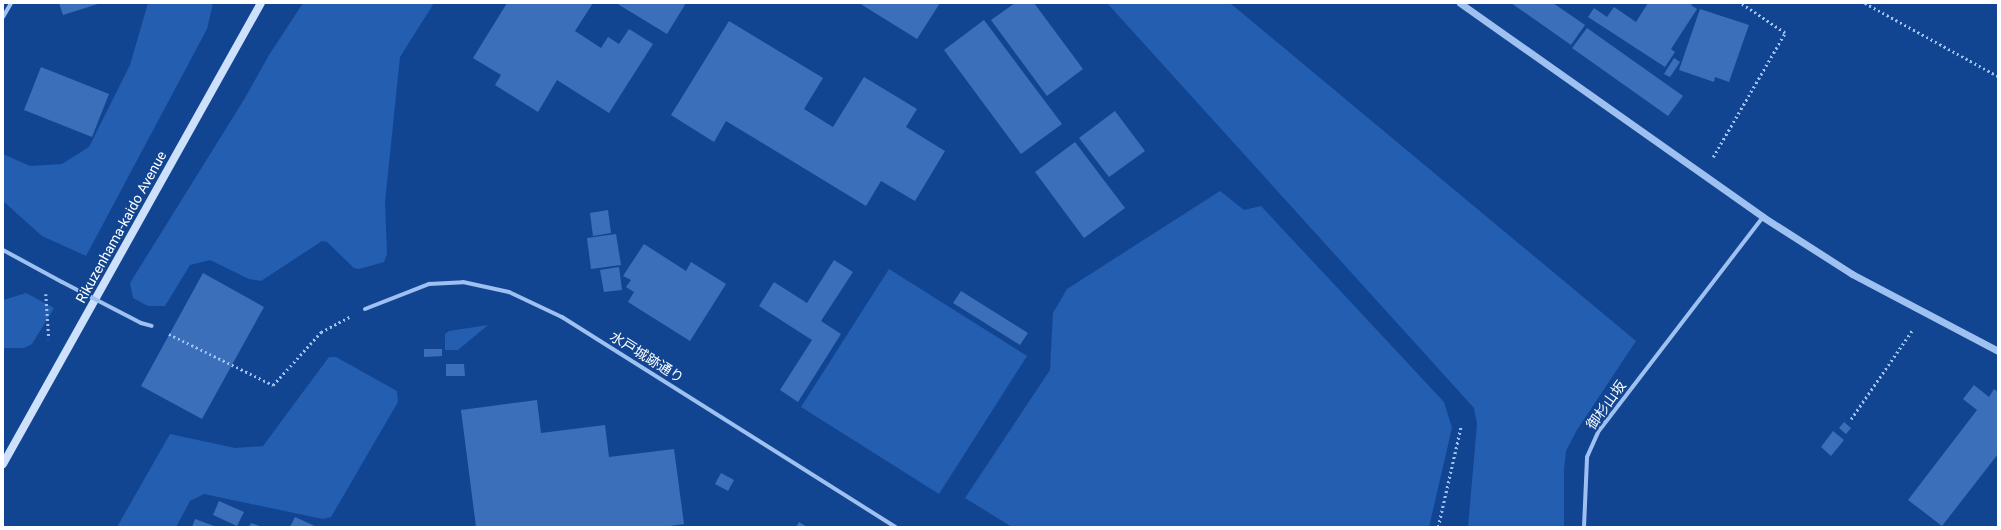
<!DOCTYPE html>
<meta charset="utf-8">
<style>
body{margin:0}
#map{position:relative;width:2001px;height:530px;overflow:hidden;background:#124591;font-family:Roboto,"Noto Sans JP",sans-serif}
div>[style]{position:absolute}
.green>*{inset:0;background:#245eb0}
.building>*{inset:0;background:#3b6fb9}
.path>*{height:2.5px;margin-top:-1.25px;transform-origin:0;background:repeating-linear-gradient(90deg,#9ec1f2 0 2px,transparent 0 5px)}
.minor>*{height:4px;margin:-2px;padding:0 2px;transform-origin:2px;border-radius:2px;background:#9ec1f2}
.tertiary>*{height:7px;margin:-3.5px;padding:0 3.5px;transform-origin:3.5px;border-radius:3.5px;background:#9ec1f2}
.secondary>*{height:8px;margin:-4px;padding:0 4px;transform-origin:4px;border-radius:4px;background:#cde0fc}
.minor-bridge>*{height:4px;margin:-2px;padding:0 2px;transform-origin:2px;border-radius:2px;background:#9ec1f2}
span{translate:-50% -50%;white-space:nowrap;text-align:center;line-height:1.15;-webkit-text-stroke:4px #124591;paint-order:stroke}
.street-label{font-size:14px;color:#fff}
.frame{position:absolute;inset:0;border:4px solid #fff;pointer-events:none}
</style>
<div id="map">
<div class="green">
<div style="clip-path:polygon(148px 3px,213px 3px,207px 29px,86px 256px,42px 236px,3px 201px,3px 154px,30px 166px,62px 164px,89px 147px,130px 65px)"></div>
<div style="clip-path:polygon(303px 3px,434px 3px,400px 57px,385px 202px,387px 254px,384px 262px,359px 269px,354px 268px,327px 242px,322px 241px,261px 281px,249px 279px,210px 260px,190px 265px,165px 306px,148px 306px,133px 298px,130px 283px,245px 98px,269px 55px)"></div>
<div style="clip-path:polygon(1107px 3px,1230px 3px,1636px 341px,1577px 430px,1566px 451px,1564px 470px,1564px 527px,1468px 527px,1477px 424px,1474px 408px)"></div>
<div style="clip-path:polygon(1220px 191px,1244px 210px,1261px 206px,1444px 402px,1452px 428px,1429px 527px,1012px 527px,965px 498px,1050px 370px,1053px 313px,1067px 289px)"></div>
<div style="clip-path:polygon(889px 269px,1027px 356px,939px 494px,801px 407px)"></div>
<div style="clip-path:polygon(26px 293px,54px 308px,32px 344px,24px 348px,3px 348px,3px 300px)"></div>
<div style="clip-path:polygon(488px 325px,458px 350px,445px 350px,445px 334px,449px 331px)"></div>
<div style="clip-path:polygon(329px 357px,336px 357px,397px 391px,398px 402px,331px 517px,323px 519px,204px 494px,190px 501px,176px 527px,117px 527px,170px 434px,235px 448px,263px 446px)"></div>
</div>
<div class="building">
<div style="clip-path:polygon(59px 3px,101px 3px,63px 15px)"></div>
<div style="clip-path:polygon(507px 3px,593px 3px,575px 31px,601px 48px,608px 37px,619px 44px,629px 29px,653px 44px,609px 113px,557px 80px,538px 112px,495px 85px,501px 75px,473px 58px)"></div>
<div style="clip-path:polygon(616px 3px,686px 3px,667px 34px)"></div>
<div style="clip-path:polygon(859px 3px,940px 3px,917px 39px)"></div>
<div style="clip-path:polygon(1015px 3px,1034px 3px,1083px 69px,1047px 96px,991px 20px)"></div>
<div style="clip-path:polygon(1511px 3px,1553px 3px,1585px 25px,1571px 45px)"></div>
<div style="clip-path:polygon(1648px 3px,1693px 3px,1691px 5px,1697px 9px,1671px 49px,1675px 52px,1665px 67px,1588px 17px,1594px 8px,1607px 17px,1614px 7px,1636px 22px)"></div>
<div style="clip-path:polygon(1700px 9px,1749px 25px,1729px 82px,1715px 77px,1714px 82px,1679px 70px)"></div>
<div style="clip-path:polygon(984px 20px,1062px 124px,1021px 154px,944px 50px)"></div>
<div style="clip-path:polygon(729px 21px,823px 78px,804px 109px,833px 127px,864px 77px,917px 109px,906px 127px,945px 151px,915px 201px,881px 181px,866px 206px,726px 121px,714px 142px,671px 115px)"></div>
<div style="clip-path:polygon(1587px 28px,1683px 96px,1668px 116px,1572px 48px)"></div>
<div style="clip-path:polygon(1674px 58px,1680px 62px,1670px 77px,1664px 74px)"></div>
<div style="clip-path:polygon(41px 67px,109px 94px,92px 137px,24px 110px)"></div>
<div style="clip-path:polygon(1115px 111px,1145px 151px,1109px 177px,1079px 138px)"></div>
<div style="clip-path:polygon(1075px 142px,1125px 208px,1084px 238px,1035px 172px)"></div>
<div style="clip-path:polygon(608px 210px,611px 233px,593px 236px,590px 213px)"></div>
<div style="clip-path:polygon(616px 234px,621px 265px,591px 269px,587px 238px)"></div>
<div style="clip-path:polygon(644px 244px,686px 271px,691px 262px,726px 284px,690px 341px,628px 302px,634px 292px,626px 287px,631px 280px,623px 276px)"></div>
<div style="clip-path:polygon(834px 260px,853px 272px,821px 321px,841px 334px,798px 402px,780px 390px,812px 340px,759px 306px,774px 282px,807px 303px)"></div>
<div style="clip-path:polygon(619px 267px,622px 290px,604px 292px,600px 270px)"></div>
<div style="clip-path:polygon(203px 273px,264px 307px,202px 419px,141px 386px)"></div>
<div style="clip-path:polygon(961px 291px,1028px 333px,1020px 345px,953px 303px)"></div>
<div style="clip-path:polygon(424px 349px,442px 349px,442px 356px,424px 357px)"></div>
<div style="clip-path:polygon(446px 364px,464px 364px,465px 376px,446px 376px)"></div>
<div style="clip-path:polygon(1974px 385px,1989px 397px,1994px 389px,1998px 392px,1998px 454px,1942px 526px,1908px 500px,1977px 410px,1963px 399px)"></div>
<div style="clip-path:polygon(537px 400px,541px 433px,605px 425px,609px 457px,674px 449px,684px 524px,663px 527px,476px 527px,461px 410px)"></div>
<div style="clip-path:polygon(1844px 422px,1851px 428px,1846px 434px,1839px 428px)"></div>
<div style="clip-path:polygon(1833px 431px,1844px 440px,1831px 456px,1821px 447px)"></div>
<div style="clip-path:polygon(721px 473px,734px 480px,728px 491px,715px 484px)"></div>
<div style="clip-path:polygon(219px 501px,244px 512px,237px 526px,213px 515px)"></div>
<div style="clip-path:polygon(295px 517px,317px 527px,290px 527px)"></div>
<div style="clip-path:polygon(195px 519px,217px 527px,192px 527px)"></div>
<div style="clip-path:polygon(799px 522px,807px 527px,796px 527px)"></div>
<div style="clip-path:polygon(251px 523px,262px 527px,249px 527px)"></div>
</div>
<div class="path">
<div style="left:1865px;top:3px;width:152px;rotate:28.8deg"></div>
<div style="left:1713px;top:157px;width:143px;rotate:-59.9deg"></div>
<div style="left:1785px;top:33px;width:54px;rotate:-146.3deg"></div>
<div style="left:46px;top:294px;width:45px;rotate:86.2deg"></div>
<div style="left:169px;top:334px;width:116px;rotate:26.1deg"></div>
<div style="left:273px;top:385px;width:72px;rotate:-47.8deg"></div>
<div style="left:321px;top:332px;width:32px;rotate:-28deg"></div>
<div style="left:1851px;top:419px;width:109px;rotate:-55.4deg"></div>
<div style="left:1438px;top:527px;width:104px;rotate:-77.2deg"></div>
</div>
<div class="minor">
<div style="left:3px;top:17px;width:16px;rotate:-60deg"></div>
<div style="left:3px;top:250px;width:67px;rotate:28.5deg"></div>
<div style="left:365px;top:309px;width:69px;rotate:-21.3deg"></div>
<div style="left:429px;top:284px;width:34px;rotate:-3deg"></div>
<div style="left:463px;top:282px;width:47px;rotate:12.3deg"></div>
<div style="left:509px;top:292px;width:59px;rotate:25.3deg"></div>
<div style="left:562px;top:317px;width:394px;rotate:32.2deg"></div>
<div style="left:141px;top:323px;width:11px;rotate:15deg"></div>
<div style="left:1584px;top:527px;width:70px;rotate:-87.5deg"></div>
<div style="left:1587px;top:457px;width:27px;rotate:-66deg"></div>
<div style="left:1598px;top:432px;width:271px;rotate:-52.5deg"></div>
</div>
<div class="tertiary">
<div style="left:1460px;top:3px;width:371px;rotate:35.2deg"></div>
<div style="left:1763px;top:217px;width:106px;rotate:32.6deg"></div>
<div style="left:1852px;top:274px;width:165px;rotate:27.8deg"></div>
</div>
<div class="secondary">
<div style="left:3px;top:464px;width:528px;rotate:-60.77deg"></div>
</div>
<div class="minor-bridge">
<div style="left:62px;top:282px;width:89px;rotate:27.4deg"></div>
</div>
<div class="street-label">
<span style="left:121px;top:227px;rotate:-61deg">Rikuzenhama-kaido Avenue</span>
<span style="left:647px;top:357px;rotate:32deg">水戸城跡通り</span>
<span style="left:1606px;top:405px;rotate:-54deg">御杉山坂</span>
</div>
<div class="frame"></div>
</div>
